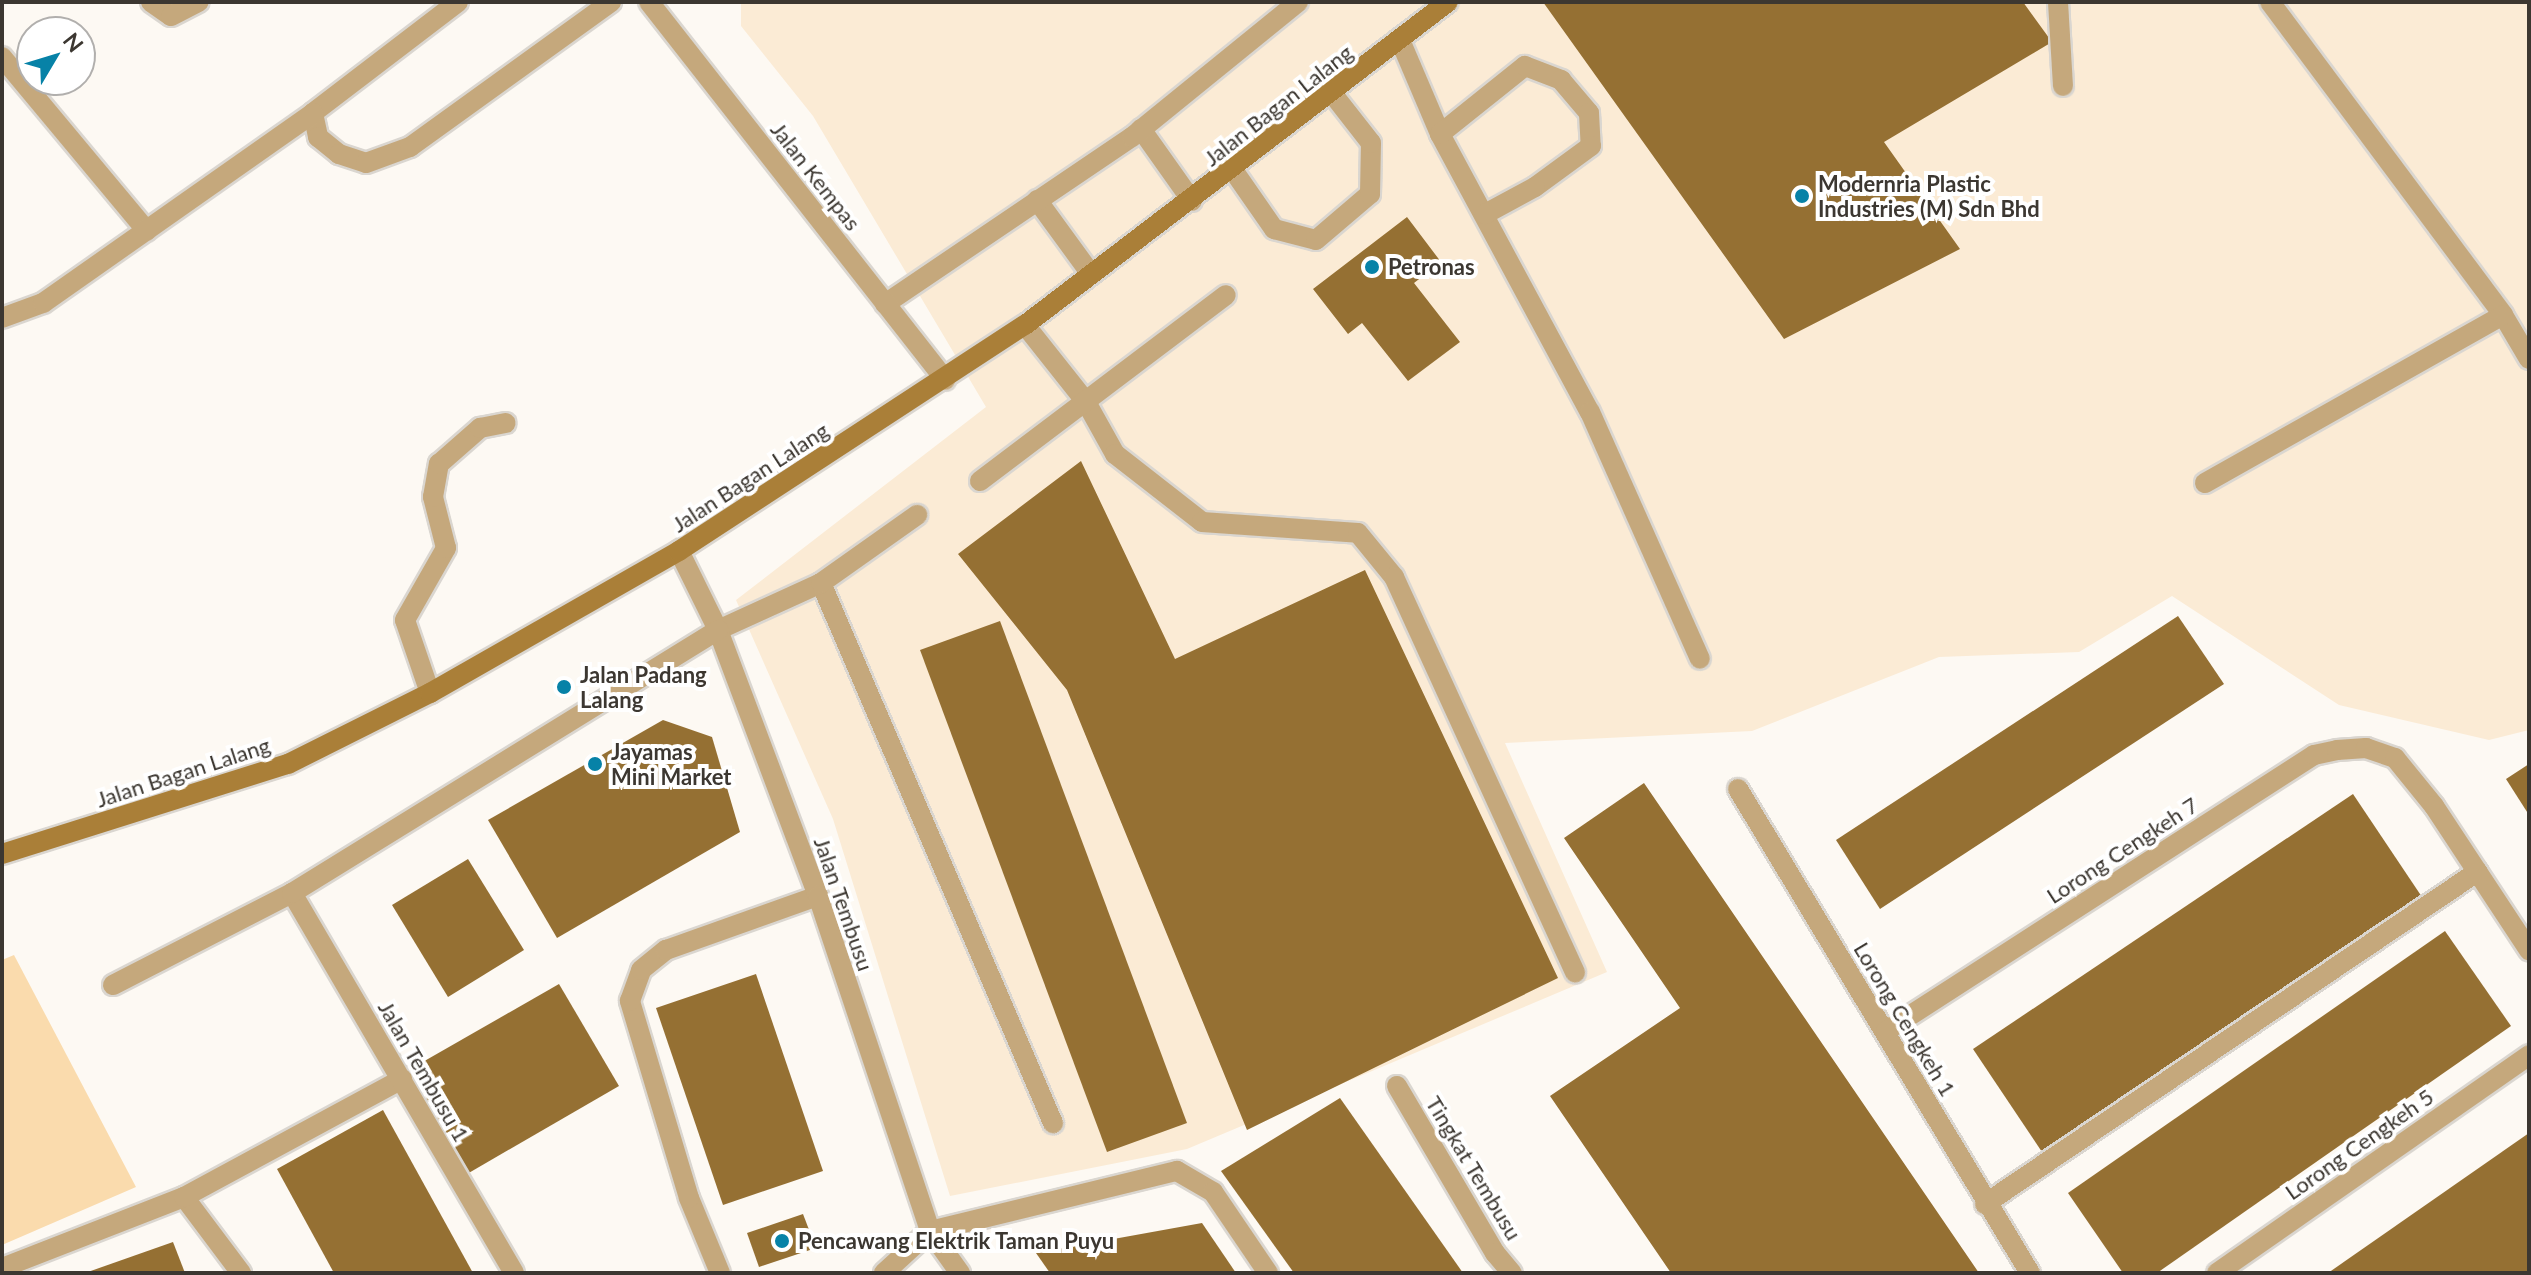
<!DOCTYPE html>
<style>
body{margin:0}
#map{position:relative;width:2531px;height:1275px;overflow:hidden;background:#fdf9f3;font-family:Lato,sans-serif}
div>[style]{position:absolute}
.built>*{inset:0;background:#fbebd5}
.green>*{inset:0;background:#fadbad}
.building>*{inset:0;background:#957033}
.roads{filter:drop-shadow(2px 0 #dad6d0) drop-shadow(-2px 0 #dad6d0) drop-shadow(0 2px #dad6d0) drop-shadow(0 -2px #dad6d0)}
.lane>*{height:20px;margin:-10px;padding:0 10px;transform-origin:10px;border-radius:10px;background:#c5a87c}
.street>*{height:20px;margin:-10px;padding:0 10px;transform-origin:10px;border-radius:10px;background:#c5a87c}
.secondary>*{height:20px;margin:-10px;padding:0 10px;transform-origin:10px;border-radius:10px;background:#aa7f38}
.dots>*{width:22px;height:22px;translate:-50% -50%;box-sizing:border-box;border:4px solid #fff;border-radius:50%}
span{translate:-50% -50%;white-space:nowrap;text-align:center;line-height:1.15;-webkit-text-stroke:8px #fff;paint-order:stroke}
.street-label{font-size:22px;color:#3c3731}
.poi-label{font-size:22px;color:#3c3731;font-weight:700}
.left{translate:0 -50%;text-align:left}
.frame{position:absolute;inset:0;border:4px solid #3c3731;pointer-events:none}
.north{position:absolute;left:16px;top:16px;width:80px;height:80px;box-sizing:border-box;background:#fff;border:2px solid #b1afad;border-radius:50%;rotate:52deg;font-size:22px;font-weight:700;line-height:32px;text-align:center;color:#3c3731}
.north::after{content:'';display:block;margin:auto;width:28px;height:36px;background:#0782a7;clip-path:polygon(50% 0,100% 100%,50% 72%,0 100%)}
</style>
<div id="map">
<div class="built">
<div style="clip-path:polygon(741px 2px,2529px 2px,2529px 730px,2489px 740px,2339px 705px,2172px 596px,2079px 652px,1939px 657px,1752px 731px,1505px 743px,1607px 972px,1187px 1149px,950px 1196px,833px 819px,736px 600px,986px 407px,813px 116px,741px 26px)"></div>
</div>
<div class="green">
<div style="clip-path:polygon(14px 955px,136px 1187px,2px 1245px,2px 960px)"></div>
</div>
<div class="building">
<div style="clip-path:polygon(1543px 2px,2023px 2px,2052px 42px,1884px 142px,1960px 249px,1784px 339px)"></div>
<div style="clip-path:polygon(1407px 217px,1441px 262px,1414px 283px,1460px 342px,1408px 381px,1362px 323px,1348px 334px,1313px 289px)"></div>
<div style="clip-path:polygon(1081px 461px,1175px 659px,1365px 570px,1558px 978px,1247px 1130px,1067px 690px,958px 554px)"></div>
<div style="clip-path:polygon(2178px 616px,2224px 684px,1880px 909px,1836px 840px)"></div>
<div style="clip-path:polygon(1000px 621px,1187px 1123px,1107px 1152px,920px 650px)"></div>
<div style="clip-path:polygon(663px 720px,712px 737px,740px 832px,557px 938px,488px 820px)"></div>
<div style="clip-path:polygon(2529px 764px,2529px 815px,2506px 779px)"></div>
<div style="clip-path:polygon(1644px 783px,1979px 1273px,1671px 1273px,1550px 1096px,1680px 1008px,1564px 838px)"></div>
<div style="clip-path:polygon(2353px 794px,2424px 900px,2044px 1155px,1973px 1049px)"></div>
<div style="clip-path:polygon(468px 859px,524px 950px,448px 997px,392px 905px)"></div>
<div style="clip-path:polygon(2445px 931px,2511px 1026px,2157px 1273px,2123px 1273px,2068px 1193px)"></div>
<div style="clip-path:polygon(756px 974px,823px 1171px,723px 1205px,656px 1008px)"></div>
<div style="clip-path:polygon(559px 984px,619px 1086px,467px 1174px,407px 1071px)"></div>
<div style="clip-path:polygon(1340px 1098px,1463px 1273px,1294px 1273px,1221px 1171px)"></div>
<div style="clip-path:polygon(383px 1110px,473px 1273px,334px 1273px,277px 1169px)"></div>
<div style="clip-path:polygon(2529px 1133px,2529px 1273px,2328px 1273px)"></div>
<div style="clip-path:polygon(803px 1214px,816px 1248px,759px 1267px,747px 1233px)"></div>
<div style="clip-path:polygon(1202px 1223px,1236px 1273px,1050px 1273px,1036px 1253px)"></div>
<div style="clip-path:polygon(173px 1242px,185px 1273px,85px 1273px)"></div>
</div>
<div class="roads">
<div class="lane">
<div style="left:151px;top:2px;width:24px;rotate:35deg"></div>
<div style="left:171px;top:16px;width:31px;rotate:-27deg"></div>
<div style="left:2058px;top:2px;width:84px;rotate:86.6deg"></div>
<div style="left:1400px;top:40px;width:102px;rotate:66.9deg"></div>
<div style="left:1440px;top:134px;width:316px;rotate:61.7deg"></div>
<div style="left:1590px;top:412px;width:270px;rotate:66deg"></div>
<div style="left:2px;top:57px;width:226px;rotate:50.2deg"></div>
<div style="left:1141px;top:129px;width:88px;rotate:54.7deg"></div>
<div style="left:1440px;top:134px;width:109px;rotate:-38.7deg"></div>
<div style="left:1525px;top:66px;width:39px;rotate:21deg"></div>
<div style="left:1561px;top:80px;width:43px;rotate:49.7deg"></div>
<div style="left:1589px;top:113px;width:33px;rotate:87deg"></div>
<div style="left:1591px;top:146px;width:69px;rotate:143.8deg"></div>
<div style="left:1535px;top:187px;width:57px;rotate:151.6deg"></div>
<div style="left:1233px;top:170px;width:72px;rotate:55.2deg"></div>
<div style="left:1274px;top:229px;width:43px;rotate:14.7deg"></div>
<div style="left:1316px;top:240px;width:71px;rotate:-40.4deg"></div>
<div style="left:1370px;top:194px;width:51px;rotate:-88.9deg"></div>
<div style="left:1371px;top:143px;width:63px;rotate:-128deg"></div>
<div style="left:1037px;top:200px;width:92px;rotate:53.9deg"></div>
<div style="left:885px;top:304px;width:298px;rotate:-34.1deg"></div>
<div style="left:1132px;top:137px;width:214px;rotate:-39.1deg"></div>
<div style="left:1025px;top:325px;width:98px;rotate:51.6deg"></div>
<div style="left:1086px;top:402px;width:60px;rotate:60.9deg"></div>
<div style="left:1115px;top:454px;width:110px;rotate:38deg"></div>
<div style="left:1202px;top:522px;width:156px;rotate:4deg"></div>
<div style="left:1358px;top:533px;width:57px;rotate:50.7deg"></div>
<div style="left:1394px;top:577px;width:435px;rotate:65.4deg"></div>
<div style="left:980px;top:481px;width:308px;rotate:-37.1deg"></div>
<div style="left:821px;top:583px;width:588px;rotate:66.75deg"></div>
<div style="left:718px;top:630px;width:113px;rotate:-24.5deg"></div>
<div style="left:821px;top:583px;width:118px;rotate:-35.3deg"></div>
<div style="left:430px;top:693px;width:77px;rotate:-108.9deg"></div>
<div style="left:405px;top:620px;width:83px;rotate:-60.3deg"></div>
<div style="left:446px;top:548px;width:53px;rotate:-104.3deg"></div>
<div style="left:433px;top:497px;width:34px;rotate:-80deg"></div>
<div style="left:439px;top:464px;width:55px;rotate:-41.3deg"></div>
<div style="left:480px;top:428px;width:26px;rotate:-11deg"></div>
<div style="left:184px;top:1197px;width:95px;rotate:53.1deg"></div>
<div style="left:1985px;top:1204px;width:594px;rotate:-34.01deg"></div>
<div style="left:930px;top:1231px;width:254px;rotate:-13.7deg"></div>
<div style="left:1177px;top:1171px;width:42px;rotate:30.3deg"></div>
<div style="left:1213px;top:1192px;width:98px;rotate:55.8deg"></div>
<div style="left:2px;top:1268px;width:195px;rotate:-21.3deg"></div>
<div style="left:184px;top:1197px;width:248px;rotate:-28.4deg"></div>
<div style="left:720px;top:1273px;width:81px;rotate:-112.5deg"></div>
<div style="left:689px;top:1198px;width:206px;rotate:-106.7deg"></div>
<div style="left:630px;top:1001px;width:33px;rotate:-70deg"></div>
<div style="left:641px;top:970px;width:32px;rotate:-39deg"></div>
<div style="left:666px;top:950px;width:161px;rotate:-19.6deg"></div>
</div>
<div class="street">
<div style="left:458px;top:2px;width:183px;rotate:142.6deg"></div>
<div style="left:313px;top:113px;width:25px;rotate:78deg"></div>
<div style="left:318px;top:137px;width:27px;rotate:39deg"></div>
<div style="left:339px;top:154px;width:28px;rotate:18deg"></div>
<div style="left:366px;top:163px;width:47px;rotate:-20deg"></div>
<div style="left:410px;top:147px;width:248px;rotate:-35.8deg"></div>
<div style="left:649px;top:2px;width:480px;rotate:51.9deg"></div>
<div style="left:2270px;top:2px;width:390px;rotate:53.3deg"></div>
<div style="left:2503px;top:315px;width:51px;rotate:59.4deg"></div>
<div style="left:2px;top:318px;width:44px;rotate:-20.1deg"></div>
<div style="left:43px;top:303px;width:330px;rotate:-35.1deg"></div>
<div style="left:2205px;top:483px;width:342px;rotate:-29.4deg"></div>
<div style="left:679px;top:551px;width:88px;rotate:63.7deg"></div>
<div style="left:718px;top:630px;width:284px;rotate:69.4deg"></div>
<div style="left:818px;top:896px;width:353px;rotate:71.5deg"></div>
<div style="left:930px;top:1231px;width:52px;rotate:54.5deg"></div>
<div style="left:1738px;top:789px;width:565px;rotate:58.9deg"></div>
<div style="left:292px;top:893px;width:440px;rotate:59.7deg"></div>
<div style="left:113px;top:985px;width:201px;rotate:-27.2deg"></div>
<div style="left:292px;top:893px;width:501px;rotate:-31.69deg"></div>
<div style="left:1886px;top:1031px;width:509px;rotate:-32.82deg"></div>
<div style="left:2314px;top:755px;width:24px;rotate:-12deg"></div>
<div style="left:2337px;top:750px;width:29px;rotate:-4deg"></div>
<div style="left:2366px;top:748px;width:31px;rotate:19deg"></div>
<div style="left:2395px;top:758px;width:62px;rotate:50.9deg"></div>
<div style="left:2434px;top:806px;width:173px;rotate:56.6deg"></div>
<div style="left:1397px;top:1086px;width:194px;rotate:59.6deg"></div>
<div style="left:1495px;top:1253px;width:26px;rotate:50deg"></div>
<div style="left:884px;top:1273px;width:62px;rotate:-42.4deg"></div>
<div style="left:2217px;top:1273px;width:381px;rotate:-34.9deg"></div>
</div>
<div class="secondary">
<div style="left:2px;top:854px;width:300px;rotate:-17.5deg"></div>
<div style="left:288px;top:764px;width:159px;rotate:-26.6deg"></div>
<div style="left:430px;top:693px;width:287px;rotate:-29.7deg"></div>
<div style="left:679px;top:551px;width:413px;rotate:-33.2deg"></div>
<div style="left:1025px;top:325px;width:532px;rotate:-37.37deg"></div>
</div>
</div>
<div class="dots">
<div style="left:1802px;top:196px;background:#0782a7"></div>
<div style="left:1372px;top:267px;background:#0782a7"></div>
<div style="left:564px;top:687px;background:#0782a7"></div>
<div style="left:595px;top:764px;background:#0782a7"></div>
<div style="left:782px;top:1241px;background:#0782a7"></div>
</div>
<div class="street-label">
<span style="left:1278px;top:105px;rotate:-38deg">Jalan Bagan Lalang</span>
<span style="left:816px;top:176px;rotate:52deg">Jalan Kempas</span>
<span style="left:750px;top:477px;rotate:-33deg">Jalan Bagan Lalang</span>
<span style="left:183px;top:772px;rotate:-18deg">Jalan Bagan Lalang</span>
<span style="left:2122px;top:850px;rotate:-33deg">Lorong Cengkeh 7</span>
<span style="left:844px;top:904px;rotate:71deg">Jalan Tembusu</span>
<span style="left:1905px;top:1019px;rotate:59deg">Lorong Cengkeh 1</span>
<span style="left:424px;top:1071px;rotate:60deg">Jalan Tembusu 1</span>
<span style="left:2359px;top:1144px;rotate:-35deg">Lorong Cengkeh 5</span>
<span style="left:1474px;top:1168px;rotate:59deg">Tingkat Tembusu</span>
</div>
<div class="poi-label">
<span class="left" style="left:1818px;top:196px">Modernria Plastic<br>Industries (M) Sdn Bhd</span>
<span class="left" style="left:1388px;top:267px">Petronas</span>
<span class="left" style="left:580px;top:687px">Jalan Padang<br>Lalang</span>
<span class="left" style="left:611px;top:764px">Jayamas<br>Mini Market</span>
<span class="left" style="left:798px;top:1241px">Pencawang Elektrik Taman Puyu</span>
</div>
<div class="frame"></div>
<div class="north">N</div>
</div>
